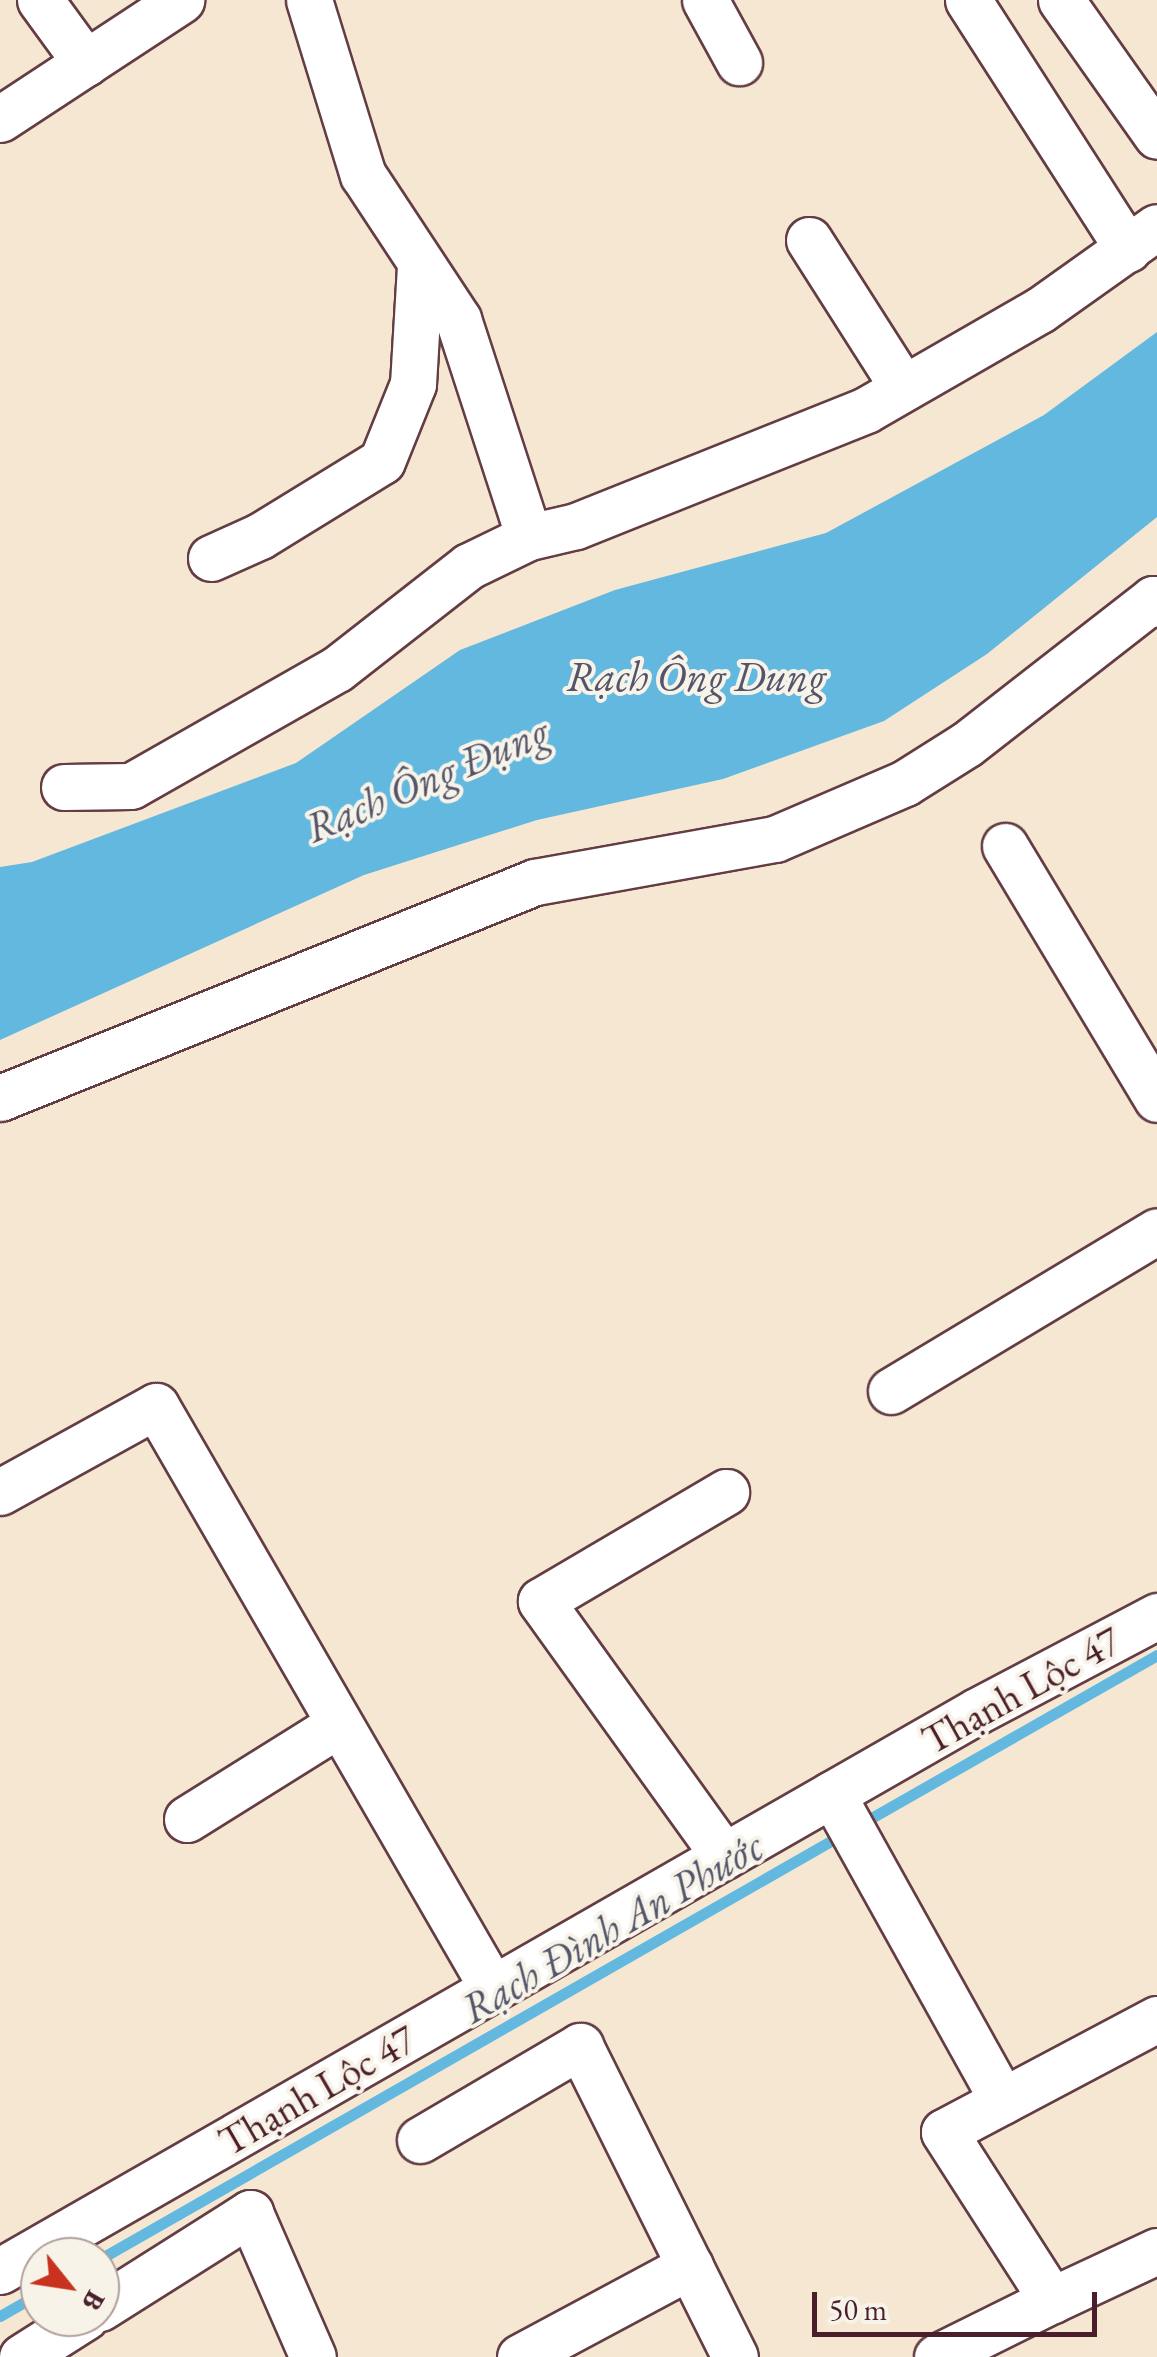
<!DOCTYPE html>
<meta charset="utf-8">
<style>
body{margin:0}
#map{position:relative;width:1157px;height:2357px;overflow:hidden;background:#f5e7d2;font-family:"EB Garamond",serif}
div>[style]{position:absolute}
.water>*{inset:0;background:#63b8df}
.stream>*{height:11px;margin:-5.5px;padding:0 5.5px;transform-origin:5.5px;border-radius:5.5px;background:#63b8df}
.roads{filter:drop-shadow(2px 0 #643d44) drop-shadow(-2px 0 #643d44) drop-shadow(0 2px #643d44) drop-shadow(0 -2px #643d44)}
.minor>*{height:45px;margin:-22.5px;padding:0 22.5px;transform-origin:22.5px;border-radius:22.5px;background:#fff}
span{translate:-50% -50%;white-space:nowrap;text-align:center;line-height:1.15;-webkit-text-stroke:8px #f7f3e8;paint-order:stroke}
.street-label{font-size:40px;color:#4a1f2b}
.water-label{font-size:42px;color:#53556a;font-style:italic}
.north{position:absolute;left:20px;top:2237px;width:100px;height:100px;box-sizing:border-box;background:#f7f3e8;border:2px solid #b29e9c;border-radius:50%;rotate:120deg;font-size:28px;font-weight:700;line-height:40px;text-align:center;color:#4a1f2b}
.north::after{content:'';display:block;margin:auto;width:35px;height:45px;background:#c8321e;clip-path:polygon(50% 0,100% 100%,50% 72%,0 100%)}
.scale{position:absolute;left:812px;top:2292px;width:285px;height:45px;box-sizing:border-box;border:5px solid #4a1f2b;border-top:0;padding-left:12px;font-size:30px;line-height:35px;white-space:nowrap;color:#4a1f2b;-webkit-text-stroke:8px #f7f3e8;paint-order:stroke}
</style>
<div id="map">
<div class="water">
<div style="clip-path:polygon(1157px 332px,1157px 517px,987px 654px,884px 721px,723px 779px,537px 820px,364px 875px,0 1040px,0 867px,32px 862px,296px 763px,460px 650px,615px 590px,826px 533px,1044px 415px)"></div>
</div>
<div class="stream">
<div style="left:859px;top:1825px;width:343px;rotate:-29.7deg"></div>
<div style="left:100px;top:2259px;width:856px;rotate:-29.77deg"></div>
<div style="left:0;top:2316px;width:46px;rotate:-29.9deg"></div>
</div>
<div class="roads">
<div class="minor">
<div style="left:40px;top:0;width:78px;rotate:53.9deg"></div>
<div style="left:309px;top:0;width:183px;rotate:72.9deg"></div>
<div style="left:363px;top:175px;width:173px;rotate:56.6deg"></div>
<div style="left:458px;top:319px;width:229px;rotate:72deg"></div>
<div style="left:529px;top:537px;width:48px;rotate:-13.2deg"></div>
<div style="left:576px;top:526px;width:312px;rotate:-21.8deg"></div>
<div style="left:866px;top:410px;width:201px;rotate:-29.9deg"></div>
<div style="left:1040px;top:310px;width:143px;rotate:-35.4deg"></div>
<div style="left:705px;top:0;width:71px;rotate:61.3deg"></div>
<div style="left:968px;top:0;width:296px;rotate:57.3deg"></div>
<div style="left:1061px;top:0;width:166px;rotate:54.8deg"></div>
<div style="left:0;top:119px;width:217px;rotate:-33.3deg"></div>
<div style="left:809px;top:240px;width:173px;rotate:57.5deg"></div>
<div style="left:211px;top:558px;width:54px;rotate:-24.2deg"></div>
<div style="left:260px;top:536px;width:143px;rotate:-31.6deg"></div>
<div style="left:382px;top:461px;width:83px;rotate:-68.1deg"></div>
<div style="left:413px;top:384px;width:118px;rotate:-86.6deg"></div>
<div style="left:64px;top:787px;width:67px;rotate:-0.9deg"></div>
<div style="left:131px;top:786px;width:237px;rotate:-29.6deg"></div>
<div style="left:337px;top:669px;width:167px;rotate:-38deg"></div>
<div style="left:469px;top:566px;width:67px;rotate:-25.8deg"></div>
<div style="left:1005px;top:846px;width:295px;rotate:59deg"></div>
<div style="left:0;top:1098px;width:577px;rotate:-21.99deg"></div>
<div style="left:535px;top:882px;width:244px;rotate:-10.2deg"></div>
<div style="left:775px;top:839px;width:142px;rotate:-23.3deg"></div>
<div style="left:905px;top:783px;width:73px;rotate:-32.2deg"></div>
<div style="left:967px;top:744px;width:236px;rotate:-37.9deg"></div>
<div style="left:1153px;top:599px;width:6px;rotate:51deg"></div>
<div style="left:891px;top:1391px;width:310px;rotate:-31deg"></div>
<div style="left:0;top:1492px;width:178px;rotate:-28.9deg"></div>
<div style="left:156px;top:1406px;width:673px;rotate:59.97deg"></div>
<div style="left:832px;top:1794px;width:351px;rotate:60.9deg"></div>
<div style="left:187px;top:1819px;width:176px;rotate:-32deg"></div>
<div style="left:724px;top:1856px;width:314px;rotate:-125.7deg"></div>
<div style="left:541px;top:1601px;width:215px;rotate:-30.5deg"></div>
<div style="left:1157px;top:2019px;width:241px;rotate:152.1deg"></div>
<div style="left:944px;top:2132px;width:200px;rotate:57.3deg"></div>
<div style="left:1052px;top:2300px;width:116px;rotate:-25deg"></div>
<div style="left:420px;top:2140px;width:186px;rotate:-30.4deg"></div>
<div style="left:580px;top:2046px;width:347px;rotate:63.5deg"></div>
<div style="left:0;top:2271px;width:1126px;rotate:-29.82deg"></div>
<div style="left:977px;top:1711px;width:204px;rotate:-27.8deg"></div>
<div style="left:100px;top:2308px;width:178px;rotate:-32.3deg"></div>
<div style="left:250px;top:2213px;width:157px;rotate:66.4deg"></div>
<div style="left:22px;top:2357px;width:75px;rotate:-32.4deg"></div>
<div style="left:520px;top:2357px;width:193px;rotate:-28.2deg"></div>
<div style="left:937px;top:2357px;width:128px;rotate:-26.4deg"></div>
</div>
</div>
<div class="street-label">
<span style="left:1021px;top:1690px;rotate:-29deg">Thạnh Lộc 47</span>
<span style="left:317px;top:2090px;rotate:-30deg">Thạnh Lộc 47</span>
</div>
<div class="water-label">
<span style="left:696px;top:677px">Rạch Ông Dung</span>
<span style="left:427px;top:780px;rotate:-23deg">Rạch Ông Đụng</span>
<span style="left:612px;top:1928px;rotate:-30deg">Rạch Đình An Phước</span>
</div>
<div class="north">B</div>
<div class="scale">50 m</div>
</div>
